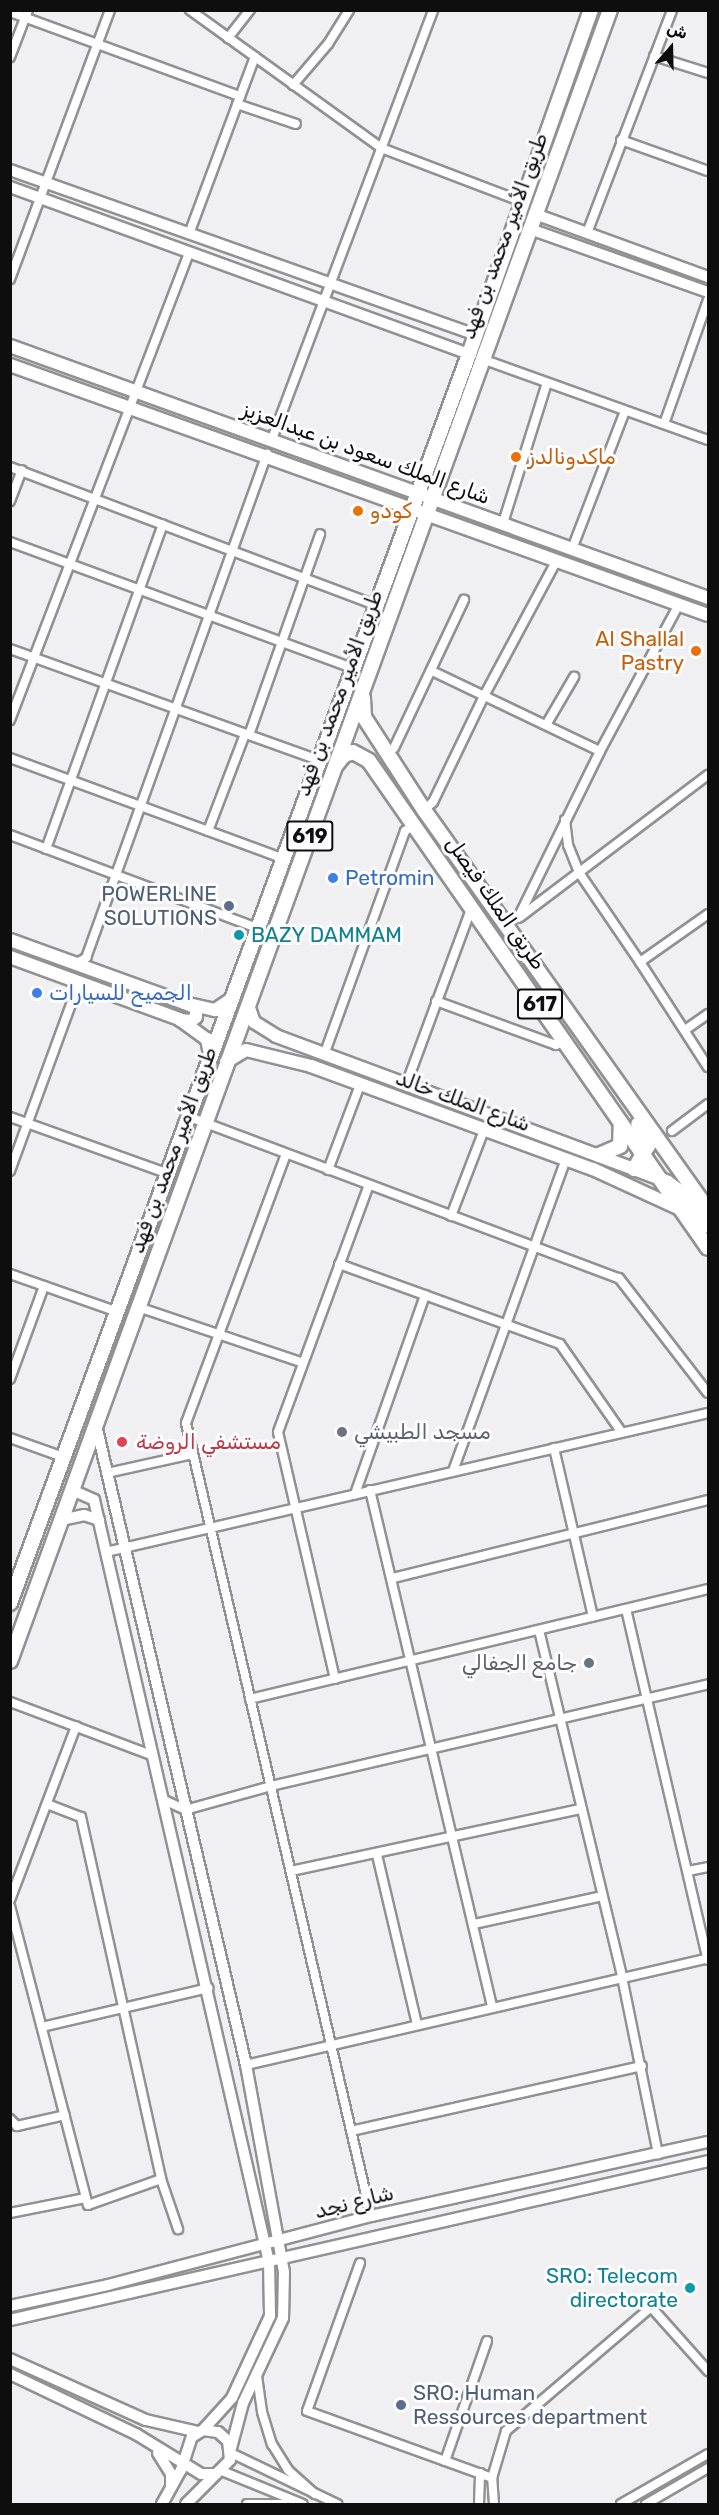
<!DOCTYPE html>
<meta charset="utf-8">
<style>
body{margin:0}
#map{position:relative;width:719px;height:2515px;overflow:hidden;background:#f0f0f2;font-family:Rubik,"Noto Sans Arabic",sans-serif}
div>[style]{position:absolute}
.roads{filter:drop-shadow(2px 0 #919193) drop-shadow(-2px 0 #919193) drop-shadow(0 2px #919193) drop-shadow(0 -2px #919193)}
.street>*{height:8px;margin:-4px;padding:0 4px;transform-origin:4px;border-radius:4px;background:#fff}
.secondary>*{height:10px;margin:-5px;padding:0 5px;transform-origin:5px;border-radius:5px;background:#fff}
.primary>*{height:12px;margin:-6px;padding:0 6px;transform-origin:6px;border-radius:6px;background:#fff}
.highway>*{height:14px;margin:-7px;padding:0 7px;transform-origin:7px;border-radius:7px;background:#fff}
.dots>*{width:16px;height:16px;translate:-50% -50%;box-sizing:border-box;border:3px solid #fdfdff;border-radius:50%}
span{translate:-50% -50%;white-space:nowrap;text-align:center;line-height:1.15;-webkit-text-stroke:6px #fdfdff;paint-order:stroke}
.shield-label span{padding:2px 4px;background:#fdfdff;border:2px solid;border-radius:4px;-webkit-text-stroke-width:0}
.shield-label{font-size:20px;color:#0e0e0f;font-weight:700}
.street-label{font-size:21px;color:#0e0e0f}
.food-label{font-size:21px;color:#c56008}
.left{translate:0 -50%;text-align:left}
.right{translate:-100% -50%;text-align:right}
.shop-label{font-size:21px;color:#366cbe}
.service-label{font-size:21px;color:#4e5e75}
.culture-label{font-size:21px;color:#0d838f}
.worship-label{font-size:21px;color:#5b616d}
.health-label{font-size:21px;color:#be3a42}
.frame{position:absolute;inset:0;border:12px solid #0e0e0f;pointer-events:none}
.north{position:absolute;left:641px;top:18px;width:60px;height:60px;-webkit-text-stroke:4px #fdfdff;paint-order:stroke;rotate:20deg;font-size:16px;font-weight:700;line-height:24px;text-align:center;color:#0e0e0f}
.north::after{content:'';display:block;margin:auto;width:21px;height:27px;background:#0e0e0f;clip-path:polygon(50% 0,100% 100%,50% 72%,0 100%)}
</style>
<div id="map">
<div class="roads">
<div class="street">
<div style="left:190px;top:10px;width:236px;rotate:35.8deg"></div>
<div style="left:381px;top:148px;width:152px;rotate:20.8deg"></div>
<div style="left:10px;top:12px;width:245px;rotate:20.1deg"></div>
<div style="left:228px;top:38px;width:36px;rotate:-52deg"></div>
<div style="left:654px;top:56px;width:57px;rotate:17.5deg"></div>
<div style="left:10px;top:57px;width:50px;rotate:-69deg"></div>
<div style="left:293px;top:85px;width:54px;rotate:-49.5deg"></div>
<div style="left:328px;top:44px;width:40px;rotate:-58deg"></div>
<div style="left:237px;top:104px;width:62px;rotate:18.7deg"></div>
<div style="left:621px;top:140px;width:92px;rotate:19.6deg"></div>
<div style="left:587px;top:233px;width:239px;rotate:-69.1deg"></div>
<div style="left:189px;top:234px;width:189px;rotate:-69.6deg"></div>
<div style="left:10px;top:279px;width:287px;rotate:-69.6deg"></div>
<div style="left:482px;top:359px;width:240px;rotate:19.7deg"></div>
<div style="left:664px;top:424px;width:132px;rotate:-70.5deg"></div>
<div style="left:272px;top:439px;width:458px;rotate:-69.4deg"></div>
<div style="left:10px;top:467px;width:390px;rotate:20.7deg"></div>
<div style="left:10px;top:501px;width:33px;rotate:-69deg"></div>
<div style="left:503px;top:523px;width:147px;rotate:-72.6deg"></div>
<div style="left:10px;top:542px;width:364px;rotate:20.2deg"></div>
<div style="left:572px;top:549px;width:148px;rotate:-69deg"></div>
<div style="left:10px;top:649px;width:328px;rotate:19.8deg"></div>
<div style="left:432px;top:671px;width:186px;rotate:25.5deg"></div>
<div style="left:10px;top:720px;width:500px;rotate:-69.03deg"></div>
<div style="left:546px;top:725px;width:56px;rotate:-59.7deg"></div>
<div style="left:249px;top:735px;width:213px;rotate:-70.5deg"></div>
<div style="left:394px;top:748px;width:164px;rotate:-64.7deg"></div>
<div style="left:10px;top:758px;width:290px;rotate:20.2deg"></div>
<div style="left:424px;top:810px;width:12px;rotate:-42deg"></div>
<div style="left:433px;top:802px;width:120px;rotate:-64.3deg"></div>
<div style="left:485px;top:694px;width:152px;rotate:-61.8deg"></div>
<div style="left:565px;top:820px;width:25px;rotate:83deg"></div>
<div style="left:568px;top:845px;width:31px;rotate:68deg"></div>
<div style="left:580px;top:874px;width:107px;rotate:55.7deg"></div>
<div style="left:640px;top:962px;width:83px;rotate:-35.2deg"></div>
<div style="left:208px;top:831px;width:104px;rotate:-69.1deg"></div>
<div style="left:10px;top:835px;width:264px;rotate:20.6deg"></div>
<div style="left:46px;top:849px;width:345px;rotate:-70.2deg"></div>
<div style="left:520px;top:917px;width:236px;rotate:-37.1deg"></div>
<div style="left:518px;top:918px;width:186px;rotate:-63.8deg"></div>
<div style="left:600px;top:751px;width:167px;rotate:-61.7deg"></div>
<div style="left:640px;top:962px;width:125px;rotate:57.1deg"></div>
<div style="left:75px;top:964px;width:13px;rotate:-29deg"></div>
<div style="left:86px;top:958px;width:536px;rotate:-70.25deg"></div>
<div style="left:436px;top:1001px;width:128px;rotate:20.1deg"></div>
<div style="left:556px;top:1045px;width:9px;rotate:-32deg"></div>
<div style="left:685px;top:1030px;width:28px;rotate:-35deg"></div>
<div style="left:324px;top:1055px;width:238px;rotate:-70.1deg"></div>
<div style="left:405px;top:831px;width:12px;rotate:-35deg"></div>
<div style="left:406px;top:1085px;width:188px;rotate:-69.7deg"></div>
<div style="left:187px;top:1116px;width:461px;rotate:20.6deg"></div>
<div style="left:619px;top:1278px;width:145px;rotate:52.3deg"></div>
<div style="left:10px;top:1117px;width:166px;rotate:19.7deg"></div>
<div style="left:672px;top:1131px;width:45px;rotate:-36.9deg"></div>
<div style="left:286px;top:1154px;width:287px;rotate:110.4deg"></div>
<div style="left:186px;top:1423px;width:814px;rotate:76.87deg"></div>
<div style="left:328px;top:1170px;width:91px;rotate:-69.4deg"></div>
<div style="left:10px;top:1171px;width:201px;rotate:-69.9deg"></div>
<div style="left:451px;top:1216px;width:92px;rotate:-69deg"></div>
<div style="left:339px;top:1264px;width:235px;rotate:19.9deg"></div>
<div style="left:560px;top:1344px;width:108px;rotate:55.1deg"></div>
<div style="left:10px;top:1274px;width:111px;rotate:19.4deg"></div>
<div style="left:138px;top:1307px;width:174px;rotate:18.7deg"></div>
<div style="left:10px;top:1379px;width:99px;rotate:-69.9deg"></div>
<div style="left:10px;top:1438px;width:56px;rotate:19.7deg"></div>
<div style="left:554px;top:1448px;width:173px;rotate:77deg"></div>
<div style="left:453px;top:1471px;width:332px;rotate:-70.1deg"></div>
<div style="left:107px;top:1473px;width:88px;rotate:-12.5deg"></div>
<div style="left:370px;top:1490px;width:530px;rotate:76.7deg"></div>
<div style="left:355px;top:1494px;width:211px;rotate:-70.6deg"></div>
<div style="left:106px;top:1552px;width:618px;rotate:-13deg"></div>
<div style="left:393px;top:1578px;width:325px;rotate:-13.9deg"></div>
<div style="left:626px;top:1609px;width:360px;rotate:76.9deg"></div>
<div style="left:539px;top:1630px;width:357px;rotate:76.5deg"></div>
<div style="left:622px;top:1977px;width:181px;rotate:78.5deg"></div>
<div style="left:335px;top:1679px;width:253px;rotate:-103deg"></div>
<div style="left:278px;top:1432px;width:263px;rotate:-69.8deg"></div>
<div style="left:250px;top:1699px;width:471px;rotate:-13.5deg"></div>
<div style="left:10px;top:1702px;width:151px;rotate:20.6deg"></div>
<div style="left:164px;top:1800px;width:23px;rotate:25deg"></div>
<div style="left:185px;top:1810px;width:89px;rotate:-15.6deg"></div>
<div style="left:271px;top:1786px;width:449px;rotate:-13.1deg"></div>
<div style="left:47px;top:1804px;width:36px;rotate:21deg"></div>
<div style="left:81px;top:1817px;width:371px;rotate:77.5deg"></div>
<div style="left:161px;top:2179px;width:53px;rotate:71.2deg"></div>
<div style="left:377px;top:1855px;width:174px;rotate:76.7deg"></div>
<div style="left:291px;top:1871px;width:297px;rotate:-12.1deg"></div>
<div style="left:688px;top:1871px;width:20px;rotate:-11deg"></div>
<div style="left:10px;top:1900px;width:186px;rotate:-69.2deg"></div>
<div style="left:10px;top:1906px;width:309px;rotate:75.4deg"></div>
<div style="left:88px;top:2205px;width:77px;rotate:-19.6deg"></div>
<div style="left:474px;top:1924px;width:131px;rotate:-12.3deg"></div>
<div style="left:42px;top:2027px;width:171px;rotate:-13.2deg"></div>
<div style="left:246px;top:2065px;width:474px;rotate:-13deg"></div>
<div style="left:10px;top:2119px;width:10px;rotate:45deg"></div>
<div style="left:17px;top:2126px;width:49px;rotate:-12.9deg"></div>
<div style="left:351px;top:2131px;width:298px;rotate:-12.6deg"></div>
<div style="left:10px;top:2213px;width:77px;rotate:-11.2deg"></div>
<div style="left:360px;top:2263px;width:157px;rotate:109.7deg"></div>
<div style="left:307px;top:2411px;width:197px;rotate:19.9deg"></div>
<div style="left:257px;top:2376px;width:36px;rotate:82deg"></div>
<div style="left:262px;top:2412px;width:34px;rotate:73deg"></div>
<div style="left:272px;top:2444px;width:31px;rotate:58deg"></div>
<div style="left:288px;top:2470px;width:36px;rotate:42deg"></div>
<div style="left:231px;top:2453px;width:118px;rotate:25.7deg"></div>
<div style="left:445px;top:2461px;width:127px;rotate:-70.7deg"></div>
<div style="left:222px;top:2471px;width:87px;rotate:22.2deg"></div>
<div style="left:247px;top:2504px;width:38px"></div>
<div style="left:479px;top:2504px;width:31px;rotate:-88deg"></div>
<div style="left:494px;top:2504px;width:26px;rotate:-94deg"></div>
<div style="left:492px;top:2478px;width:49px;rotate:-73.4deg"></div>
<div style="left:506px;top:2431px;width:191px;rotate:-40.5deg"></div>
<div style="left:651px;top:2307px;width:86px;rotate:48.3deg"></div>
<div style="left:621px;top:2504px;width:100px;rotate:-29.9deg"></div>
<div style="left:646px;top:2504px;width:72px;rotate:-30.1deg"></div>
</div>
<div class="secondary">
<div style="left:10px;top:170px;width:494px;rotate:19.5deg"></div>
<div style="left:10px;top:187px;width:488px;rotate:20deg"></div>
<div style="left:535px;top:214px;width:184px;rotate:20deg"></div>
<div style="left:530px;top:229px;width:189px;rotate:19.5deg"></div>
<div style="left:96px;top:1425px;width:657px;rotate:76.81deg"></div>
<div style="left:246px;top:2065px;width:210px;rotate:79.6deg"></div>
<div style="left:284px;top:2272px;width:46px;rotate:91.2deg"></div>
<div style="left:283px;top:2318px;width:94px;rotate:115.2deg"></div>
<div style="left:243px;top:2403px;width:47px;rotate:104.9deg"></div>
<div style="left:72px;top:1490px;width:24px;rotate:24deg"></div>
<div style="left:94px;top:1500px;width:782px;rotate:77.07deg"></div>
<div style="left:269px;top:2262px;width:54px;rotate:88.9deg"></div>
<div style="left:270px;top:2316px;width:90px;rotate:114.9deg"></div>
<div style="left:232px;top:2398px;width:43px;rotate:132.2deg"></div>
<div style="left:61px;top:1520px;width:24px;rotate:-12deg"></div>
<div style="left:84px;top:1515px;width:16px;rotate:18deg"></div>
<div style="left:10px;top:2306px;width:100px;rotate:-12.1deg"></div>
<div style="left:108px;top:2285px;width:272px;rotate:-14.7deg"></div>
<div style="left:371px;top:2216px;width:345px;rotate:-12.4deg"></div>
<div style="left:10px;top:2320px;width:716px;rotate:-12.83deg"></div>
<div style="left:10px;top:2359px;width:149px;rotate:24.2deg"></div>
<div style="left:146px;top:2420px;width:53px;rotate:13deg"></div>
<div style="left:10px;top:2374px;width:140px;rotate:25.5deg"></div>
<div style="left:136px;top:2434px;width:76px;rotate:31.6deg"></div>
<div style="left:201px;top:2474px;width:15px"></div>
<div style="left:158px;top:2453px;width:25px;rotate:58deg"></div>
<div style="left:171px;top:2474px;width:13px;rotate:90deg"></div>
<div style="left:162px;top:2504px;width:39px;rotate:-61deg"></div>
<div style="left:181px;top:2470px;width:35px;rotate:-72deg"></div>
<div style="left:192px;top:2437px;width:13px;rotate:-32deg"></div>
<div style="left:203px;top:2430px;width:15px;rotate:8deg"></div>
<div style="left:218px;top:2432px;width:13px;rotate:42deg"></div>
<div style="left:228px;top:2441px;width:19px;rotate:84deg"></div>
<div style="left:230px;top:2460px;width:62px;rotate:135deg"></div>
</div>
<div class="primary">
<div style="left:10px;top:346px;width:742px;rotate:19.85deg"></div>
<div style="left:10px;top:365px;width:741px;rotate:19.71deg"></div>
<div style="left:10px;top:940px;width:185px;rotate:19.9deg"></div>
<div style="left:184px;top:1003px;width:32px;rotate:13deg"></div>
<div style="left:215px;top:1010px;width:18px;rotate:-34deg"></div>
<div style="left:10px;top:957px;width:180px;rotate:20.1deg"></div>
<div style="left:179px;top:1019px;width:34px;rotate:36deg"></div>
<div style="left:207px;top:1039px;width:16px;rotate:79deg"></div>
<div style="left:248px;top:1005px;width:18px;rotate:71deg"></div>
<div style="left:254px;top:1022px;width:26px;rotate:32deg"></div>
<div style="left:276px;top:1036px;width:418px;rotate:20.4deg"></div>
<div style="left:668px;top:1182px;width:22px;rotate:36deg"></div>
<div style="left:686px;top:1195px;width:39px;rotate:55deg"></div>
<div style="left:180px;top:1020px;width:11px;rotate:5deg"></div>
<div style="left:191px;top:1021px;width:6px;rotate:-39deg"></div>
<div style="left:196px;top:1017px;width:9px;rotate:-90deg"></div>
<div style="left:196px;top:1008px;width:12px;rotate:-156deg"></div>
<div style="left:226px;top:1062px;width:23px;rotate:-31deg"></div>
<div style="left:246px;top:1050px;width:67px;rotate:13.8deg"></div>
<div style="left:311px;top:1066px;width:300px;rotate:20.1deg"></div>
<div style="left:593px;top:1169px;width:96px;rotate:24.7deg"></div>
</div>
<div class="highway">
<div style="left:363px;top:698px;width:19px;rotate:87deg"></div>
<div style="left:364px;top:717px;width:111px;rotate:57.2deg"></div>
<div style="left:424px;top:810px;width:491px;rotate:54.6deg"></div>
<div style="left:337px;top:764px;width:11px;rotate:-52deg"></div>
<div style="left:344px;top:755px;width:9px;rotate:-18deg"></div>
<div style="left:353px;top:752px;width:18px;rotate:29deg"></div>
<div style="left:369px;top:761px;width:593px;rotate:55.16deg"></div>
<div style="left:599px;top:1155px;width:23px;rotate:-23deg"></div>
<div style="left:620px;top:1146px;width:23px;rotate:-88deg"></div>
<div style="left:634px;top:1169px;width:27px;rotate:-59deg"></div>
<div style="left:648px;top:1146px;width:24px;rotate:-114deg"></div>
<div style="left:10px;top:1603px;width:1331px;rotate:-69.82deg"></div>
<div style="left:469px;top:354px;width:365px;rotate:-70.5deg"></div>
<div style="left:10px;top:1661px;width:1757px;rotate:-70.03deg"></div>
</div>
</div>
<div class="dots">
<div style="left:516px;top:457px;background:#e8710a"></div>
<div style="left:358px;top:511px;background:#e8710a"></div>
<div style="left:696px;top:651px;background:#e8710a"></div>
<div style="left:333px;top:878px;background:#3f7fe0"></div>
<div style="left:229px;top:906px;background:#5c6f8a"></div>
<div style="left:239px;top:935px;background:#0f9aa8"></div>
<div style="left:37px;top:993px;background:#3f7fe0"></div>
<div style="left:342px;top:1432px;background:#6b7280"></div>
<div style="left:122px;top:1442px;background:#e0444e"></div>
<div style="left:589px;top:1663px;background:#6b7280"></div>
<div style="left:690px;top:2288px;background:#0f9aa8"></div>
<div style="left:401px;top:2405px;background:#5c6f8a"></div>
</div>
<div class="shield-label">
<span style="left:310px;top:836px">619</span>
<span style="left:540px;top:1004px">617</span>
</div>
<div class="street-label">
<span style="left:504px;top:236px;rotate:-70deg">طريق الأمير محمد بن فهد</span>
<span style="left:366px;top:453px;rotate:20deg">شارع الملك سعود بن عبدالعزيز</span>
<span style="left:339px;top:693px;rotate:-70deg">طريق الأمير محمد بن فهد</span>
<span style="left:496px;top:903px;rotate:55deg">طريق الملك فيصل</span>
<span style="left:463px;top:1101px;rotate:20deg">شارع الملك خالد</span>
<span style="left:173px;top:1150px;rotate:-70deg">طريق الأمير محمد بن فهد</span>
<span style="left:354px;top:2202px;rotate:-14deg">شارع نجد</span>
</div>
<div class="food-label">
<span class="left" style="left:528px;top:457px">ماكدونالدز</span>
<span class="left" style="left:370px;top:511px">كودو</span>
<span class="right" style="left:684px;top:651px">Al Shallal<br>Pastry</span>
</div>
<div class="shop-label">
<span class="left" style="left:345px;top:878px">Petromin</span>
<span class="left" style="left:49px;top:993px">الجميح للسيارات</span>
</div>
<div class="service-label">
<span class="right" style="left:217px;top:906px">POWERLINE<br>SOLUTIONS</span>
<span class="left" style="left:413px;top:2405px">SRO: Human<br>Ressources department</span>
</div>
<div class="culture-label">
<span class="left" style="left:251px;top:935px">BAZY DAMMAM</span>
<span class="right" style="left:678px;top:2288px">SRO: Telecom<br>directorate</span>
</div>
<div class="worship-label">
<span class="left" style="left:354px;top:1432px">مسجد الطبيشي</span>
<span class="right" style="left:577px;top:1663px">جامع الجفالي</span>
</div>
<div class="health-label">
<span class="left" style="left:136px;top:1442px">مستشفي الروضة</span>
</div>
<div class="frame"></div>
<div class="north">ش</div>
</div>
